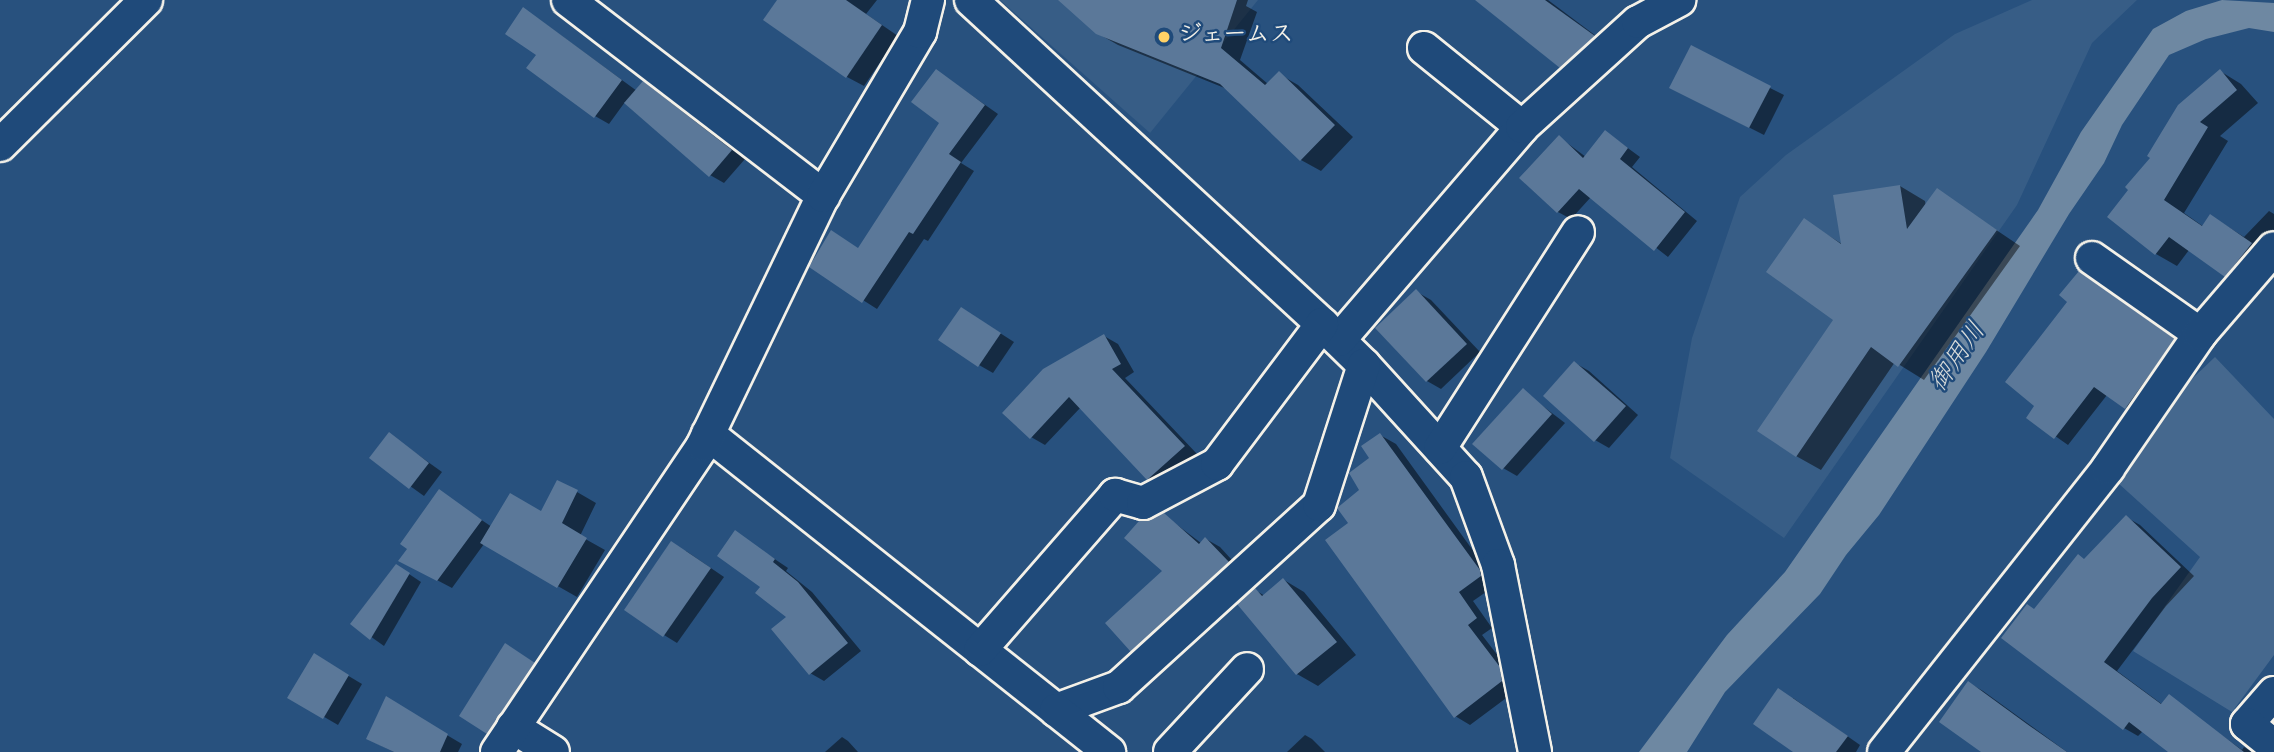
<!DOCTYPE html>
<meta charset="utf-8">
<style>
body{margin:0}
#map{position:relative;width:2274px;height:752px;overflow:hidden;background:#28517e;font-family:Dekko,"Klee One",sans-serif}
div>[style]{position:absolute}
.built>*{inset:0;background:#375d86}
.green>*{inset:0;background:#45688e}
.water>*{inset:0;background:#6e88a2}
.shadow>*{inset:0;background:#0007}
.building>*{inset:0;background:#5b7899}
.roads{filter:drop-shadow(2px 0 #f4f1e8) drop-shadow(-2px 0 #f4f1e8) drop-shadow(0 2px #f4f1e8) drop-shadow(0 -2px #f4f1e8)}
.minor>*{height:32px;margin:-16px;padding:0 16px;transform-origin:16px;border-radius:16px;background:#1f4a7a}
.dots>*{width:19px;height:19px;translate:-50% -50%;box-sizing:border-box;border:4px solid #1f4a7a;border-radius:50%}
span{translate:-50% -50%;white-space:nowrap;text-align:center;line-height:1.15;-webkit-text-stroke:5px #1f4a7a;paint-order:stroke}
.poi-label{font-size:24px;color:#f4f1e8;font-weight:700}
.left{translate:0 -50%;text-align:left}
.water-label{font-size:26px;color:#d9dcda;font-style:italic}
</style>
<div id="map">
<div class="built">
<div style="clip-path:polygon(1000px 0,1258px 0,1150px 133px)"></div>
<div style="clip-path:polygon(2032px 0,2137px 0,2092px 43px,2017px 205px,1784px 538px,1670px 458px,1692px 338px,1740px 197px,1786px 155px,1955px 34px)"></div>
</div>
<div class="green">
<div style="clip-path:polygon(2215px 357px,2274px 419px,2274px 655px,2232px 712px,2133px 651px,2200px 557px,2118px 483px,2175px 395px)"></div>
</div>
<div class="water">
<div style="clip-path:polygon(2222px 0,2274px 3px,2274px 32px,2249px 28px,2206px 39px,2169px 55px,2122px 125px,2104px 163px,2069px 214px,1986px 352px,1879px 515px,1846px 555px,1820px 594px,1725px 692px,1687px 752px,1639px 752px,1727px 635px,1785px 572px,2038px 210px,2081px 132px,2153px 29px,2186px 11px)"></div>
</div>
<div class="shadow">
<div style="clip-path:polygon(779px 0,877px 0,866px 14px,898px 36px,864px 86px,847px 77px)"></div>
<div style="clip-path:polygon(1061px 0,1248px 0,1246px 6px,1257px 12px,1240px 60px,1268px 84px,1279px 74px,1298px 85px,1353px 137px,1321px 171px,1301px 160px,1227px 89px,1118px 45px,1097px 33px)"></div>
<div style="clip-path:polygon(1478px 0,1548px 0,1608px 45px,1575px 75px)"></div>
<div style="clip-path:polygon(537px 18px,637px 91px,644px 83px,658px 91px,745px 159px,724px 183px,710px 175px,625px 102px,609px 124px,595px 116px,539px 54px)"></div>
<div style="clip-path:polygon(937px 71px,998px 114px,961px 163px,974px 171px,928px 241px,924px 239px,877px 309px,811px 267px,859px 249px,941px 123px)"></div>
<div style="clip-path:polygon(2220px 71px,2241px 84px,2258px 103px,2220px 136px,2228px 141px,2184px 213px,2204px 227px,2211px 216px,2244px 237px,2269px 211px,2274px 214px,2274px 259px,2247px 288px,2189px 250px,2177px 266px,2156px 254px,2109px 217px)"></div>
<div style="clip-path:polygon(1770px 88px,1784px 95px,1764px 135px,1685px 95px)"></div>
<div style="clip-path:polygon(1606px 132px,1640px 157px,1632px 167px,1697px 221px,1668px 257px,1591px 197px,1571px 219px,1558px 212px,1559px 137px,1586px 157px)"></div>
<div style="clip-path:polygon(1900px 186px,1925px 201px,1926px 207px,1937px 190px,2020px 246px,1924px 380px,1895px 362px,1821px 470px,1796px 456px,1836px 320px,1805px 221px,1842px 244px)"></div>
<div style="clip-path:polygon(2080px 273px,2187px 347px,2139px 415px,2107px 395px,2068px 445px,2028px 417px,2037px 406px)"></div>
<div style="clip-path:polygon(1417px 292px,1431px 300px,1480px 352px,1441px 389px,1427px 381px)"></div>
<div style="clip-path:polygon(975px 317px,1014px 342px,993px 373px,979px 365px)"></div>
<div style="clip-path:polygon(1104px 336px,1118px 344px,1134px 372px,1125px 378px,1198px 455px,1162px 487px,1148px 479px,1081px 407px,1045px 445px,1031px 437px)"></div>
<div style="clip-path:polygon(1575px 363px,1589px 371px,1638px 415px,1609px 448px,1595px 440px)"></div>
<div style="clip-path:polygon(1523px 391px,1565px 423px,1517px 476px,1503px 468px)"></div>
<div style="clip-path:polygon(389px 434px,442px 472px,424px 496px,371px 458px)"></div>
<div style="clip-path:polygon(1380px 435px,1396px 444px,1495px 581px,1496px 585px,1473px 601px,1492px 628px,1482px 635px,1515px 678px,1517px 690px,1470px 725px,1455px 716px,1350px 524px)"></div>
<div style="clip-path:polygon(440px 492px,492px 527px,542px 514px,577px 492px,596px 503px,580px 536px,605px 550px,577px 597px,484px 544px,452px 588px,414px 568px)"></div>
<div style="clip-path:polygon(1164px 515px,1201px 543px,1206px 539px,1220px 547px,1242px 571px,1146px 658px,1132px 650px,1165px 571px)"></div>
<div style="clip-path:polygon(2126px 517px,2140px 525px,2194px 576px,2166px 606px,2117px 671px,2163px 705px,2169px 697px,2242px 750px,2244px 747px,2252px 752px,2171px 752px,2143px 731px,2138px 736px,2124px 728px,2004px 638px,2035px 610px)"></div>
<div style="clip-path:polygon(736px 533px,788px 568px,786px 571px,812px 592px,861px 651px,824px 681px,810px 673px,789px 617px,763px 586px)"></div>
<div style="clip-path:polygon(686px 551px,724px 577px,677px 643px,664px 635px)"></div>
<div style="clip-path:polygon(409px 574px,421px 582px,384px 646px,353px 624px)"></div>
<div style="clip-path:polygon(1284px 580px,1304px 592px,1356px 655px,1318px 686px,1297px 674px,1240px 604px,1255px 590px,1265px 596px)"></div>
<div style="clip-path:polygon(519px 654px,547px 672px,501px 741px,488px 733px)"></div>
<div style="clip-path:polygon(315px 656px,362px 684px,338px 725px,290px 697px)"></div>
<div style="clip-path:polygon(1969px 683px,1983px 691px,2067px 752px,1984px 752px)"></div>
<div style="clip-path:polygon(1793px 698px,1860px 745px,1856px 752px,1796px 752px)"></div>
<div style="clip-path:polygon(386px 699px,462px 744px,458px 752px,394px 752px,368px 739px)"></div>
<div style="clip-path:polygon(1305px 735px,1312px 739px,1325px 752px,1287px 752px)"></div>
<div style="clip-path:polygon(842px 737px,848px 741px,858px 752px,825px 752px)"></div>
</div>
<div class="building">
<div style="clip-path:polygon(777px 0,846px 0,882px 25px,846px 78px,763px 20px)"></div>
<div style="clip-path:polygon(1058px 0,1237px 0,1221px 48px,1265px 85px,1279px 71px,1335px 125px,1300px 161px,1220px 84px,1096px 34px)"></div>
<div style="clip-path:polygon(1475px 0,1545px 0,1595px 36px,1560px 68px)"></div>
<div style="clip-path:polygon(523px 7px,622px 80px,594px 118px,526px 68px,536px 55px,505px 34px)"></div>
<div style="clip-path:polygon(1691px 45px,1771px 86px,1749px 128px,1669px 88px)"></div>
<div style="clip-path:polygon(936px 69px,985px 105px,949px 154px,961px 162px,913px 234px,909px 232px,862px 303px,809px 267px,831px 230px,858px 248px,939px 123px,911px 102px)"></div>
<div style="clip-path:polygon(2220px 69px,2237px 90px,2200px 122px,2208px 127px,2164px 200px,2202px 226px,2210px 214px,2252px 243px,2225px 277px,2169px 237px,2155px 255px,2107px 217px,2128px 190px,2125px 187px,2150px 158px,2147px 156px,2178px 105px)"></div>
<div style="clip-path:polygon(643px 81px,732px 150px,709px 177px,624px 103px)"></div>
<div style="clip-path:polygon(1605px 130px,1628px 148px,1620px 159px,1685px 212px,1654px 251px,1579px 189px,1557px 213px,1519px 178px,1559px 135px,1583px 158px)"></div>
<div style="clip-path:polygon(1900px 185px,1907px 229px,1937px 188px,1997px 230px,1898px 367px,1871px 347px,1796px 457px,1757px 431px,1833px 320px,1766px 272px,1804px 218px,1841px 244px,1833px 195px)"></div>
<div style="clip-path:polygon(2079px 271px,2175px 339px,2125px 409px,2094px 387px,2054px 439px,2026px 418px,2034px 406px,2005px 382px,2067px 302px,2059px 295px)"></div>
<div style="clip-path:polygon(1416px 289px,1467px 344px,1426px 382px,1375px 328px)"></div>
<div style="clip-path:polygon(961px 307px,1001px 333px,978px 367px,938px 340px)"></div>
<div style="clip-path:polygon(1104px 334px,1121px 364px,1112px 369px,1185px 446px,1147px 480px,1069px 397px,1030px 439px,1002px 413px,1043px 369px)"></div>
<div style="clip-path:polygon(1574px 361px,1626px 406px,1594px 442px,1543px 396px)"></div>
<div style="clip-path:polygon(1523px 388px,1552px 414px,1502px 470px,1472px 444px)"></div>
<div style="clip-path:polygon(389px 432px,429px 463px,409px 489px,369px 458px)"></div>
<div style="clip-path:polygon(1380px 433px,1480px 570px,1481px 576px,1459px 592px,1477px 618px,1468px 625px,1500px 667px,1502px 681px,1454px 718px,1325px 540px,1348px 523px,1337px 508px,1359px 490px,1349px 473px,1369px 458px,1361px 446px)"></div>
<div style="clip-path:polygon(557px 480px,578px 490px,562px 523px,587px 538px,557px 588px,480px 543px,510px 493px,541px 511px)"></div>
<div style="clip-path:polygon(439px 489px,482px 520px,437px 581px,398px 561px,407px 549px,400px 544px)"></div>
<div style="clip-path:polygon(1164px 513px,1199px 544px,1205px 537px,1229px 562px,1131px 652px,1105px 623px,1162px 571px,1124px 538px,1139px 521px)"></div>
<div style="clip-path:polygon(2126px 515px,2181px 567px,2152px 598px,2104px 662px,2161px 704px,2169px 694px,2244px 752px,2168px 752px,2129px 722px,2123px 730px,2001px 638px,2027px 604px,2034px 609px,2078px 554px,2084px 559px)"></div>
<div style="clip-path:polygon(735px 530px,775px 559px,773px 562px,798px 582px,848px 643px,809px 675px,771px 629px,786px 617px,755px 593px,760px 587px,717px 556px)"></div>
<div style="clip-path:polygon(671px 541px,711px 568px,663px 637px,624px 610px)"></div>
<div style="clip-path:polygon(396px 564px,410px 573px,370px 640px,350px 624px)"></div>
<div style="clip-path:polygon(1283px 578px,1337px 642px,1296px 675px,1237px 604px,1255px 588px,1262px 596px)"></div>
<div style="clip-path:polygon(505px 643px,535px 663px,487px 734px,459px 716px)"></div>
<div style="clip-path:polygon(314px 653px,349px 675px,323px 719px,287px 698px)"></div>
<div style="clip-path:polygon(1968px 681px,2027px 724px,2067px 752px,1981px 752px,1939px 722px)"></div>
<div style="clip-path:polygon(1778px 688px,1848px 736px,1836px 752px,1793px 752px,1753px 724px)"></div>
<div style="clip-path:polygon(386px 696px,448px 734px,440px 752px,394px 752px,366px 739px)"></div>
</div>
<div class="roads">
<div class="minor">
<div style="left:568px;top:0;width:322px;rotate:37.5deg"></div>
<div style="left:971px;top:0;width:478px;rotate:42.7deg"></div>
<div style="left:1322px;top:324px;width:59px;rotate:44.3deg"></div>
<div style="left:1364px;top:365px;width:151px;rotate:47.7deg"></div>
<div style="left:1466px;top:477px;width:94px;rotate:70deg"></div>
<div style="left:1498px;top:565px;width:191px;rotate:78.8deg"></div>
<div style="left:1424px;top:48px;width:126px;rotate:38.9deg"></div>
<div style="left:0;top:145px;width:206px;rotate:-44.8deg"></div>
<div style="left:2092px;top:258px;width:132px;rotate:35.1deg"></div>
<div style="left:1339px;top:340px;width:281px;rotate:-49.3deg"></div>
<div style="left:1522px;top:127px;width:156px;rotate:-42.2deg"></div>
<div style="left:1638px;top:22px;width:47px;rotate:-28.2deg"></div>
<div style="left:708px;top:434px;width:444px;rotate:38.4deg"></div>
<div style="left:1056px;top:710px;width:67px;rotate:-20.1deg"></div>
<div style="left:1119px;top:687px;width:270px;rotate:-42.3deg"></div>
<div style="left:1319px;top:505px;width:147px;rotate:-72.2deg"></div>
<div style="left:1440px;top:448px;width:256px;rotate:-57.4deg"></div>
<div style="left:980px;top:650px;width:206px;rotate:-48.9deg"></div>
<div style="left:1115px;top:495px;width:29px;rotate:16deg"></div>
<div style="left:1143px;top:503px;width:84px;rotate:-27.8deg"></div>
<div style="left:1217px;top:464px;width:175px;rotate:-53.1deg"></div>
<div style="left:2274px;top:693px;width:41px;rotate:131.1deg"></div>
<div style="left:2247px;top:724px;width:35px;rotate:39deg"></div>
<div style="left:1056px;top:710px;width:68px;rotate:38.4deg"></div>
<div style="left:513px;top:727px;width:47px;rotate:32deg"></div>
<div style="left:497px;top:752px;width:370px;rotate:-56.1deg"></div>
<div style="left:703px;top:445px;width:276px;rotate:-64.3deg"></div>
<div style="left:823px;top:196px;width:191px;rotate:-59.4deg"></div>
<div style="left:920px;top:32px;width:33px;rotate:-76deg"></div>
<div style="left:1170px;top:752px;width:113px;rotate:-47.1deg"></div>
<div style="left:1884px;top:752px;width:362px;rotate:-51.7deg"></div>
<div style="left:2108px;top:468px;width:163px;rotate:-55.5deg"></div>
<div style="left:2200px;top:334px;width:113px;rotate:-49.3deg"></div>
</div>
</div>
<div class="dots">
<div style="left:1164px;top:37px;background:#ffd166"></div>
</div>
<div class="poi-label">
<span class="left" style="left:1178px;top:37px">ジェームス</span>
</div>
<div class="water-label">
<span style="left:1959px;top:358px;rotate:-55deg">御用川</span>
</div>
</div>
